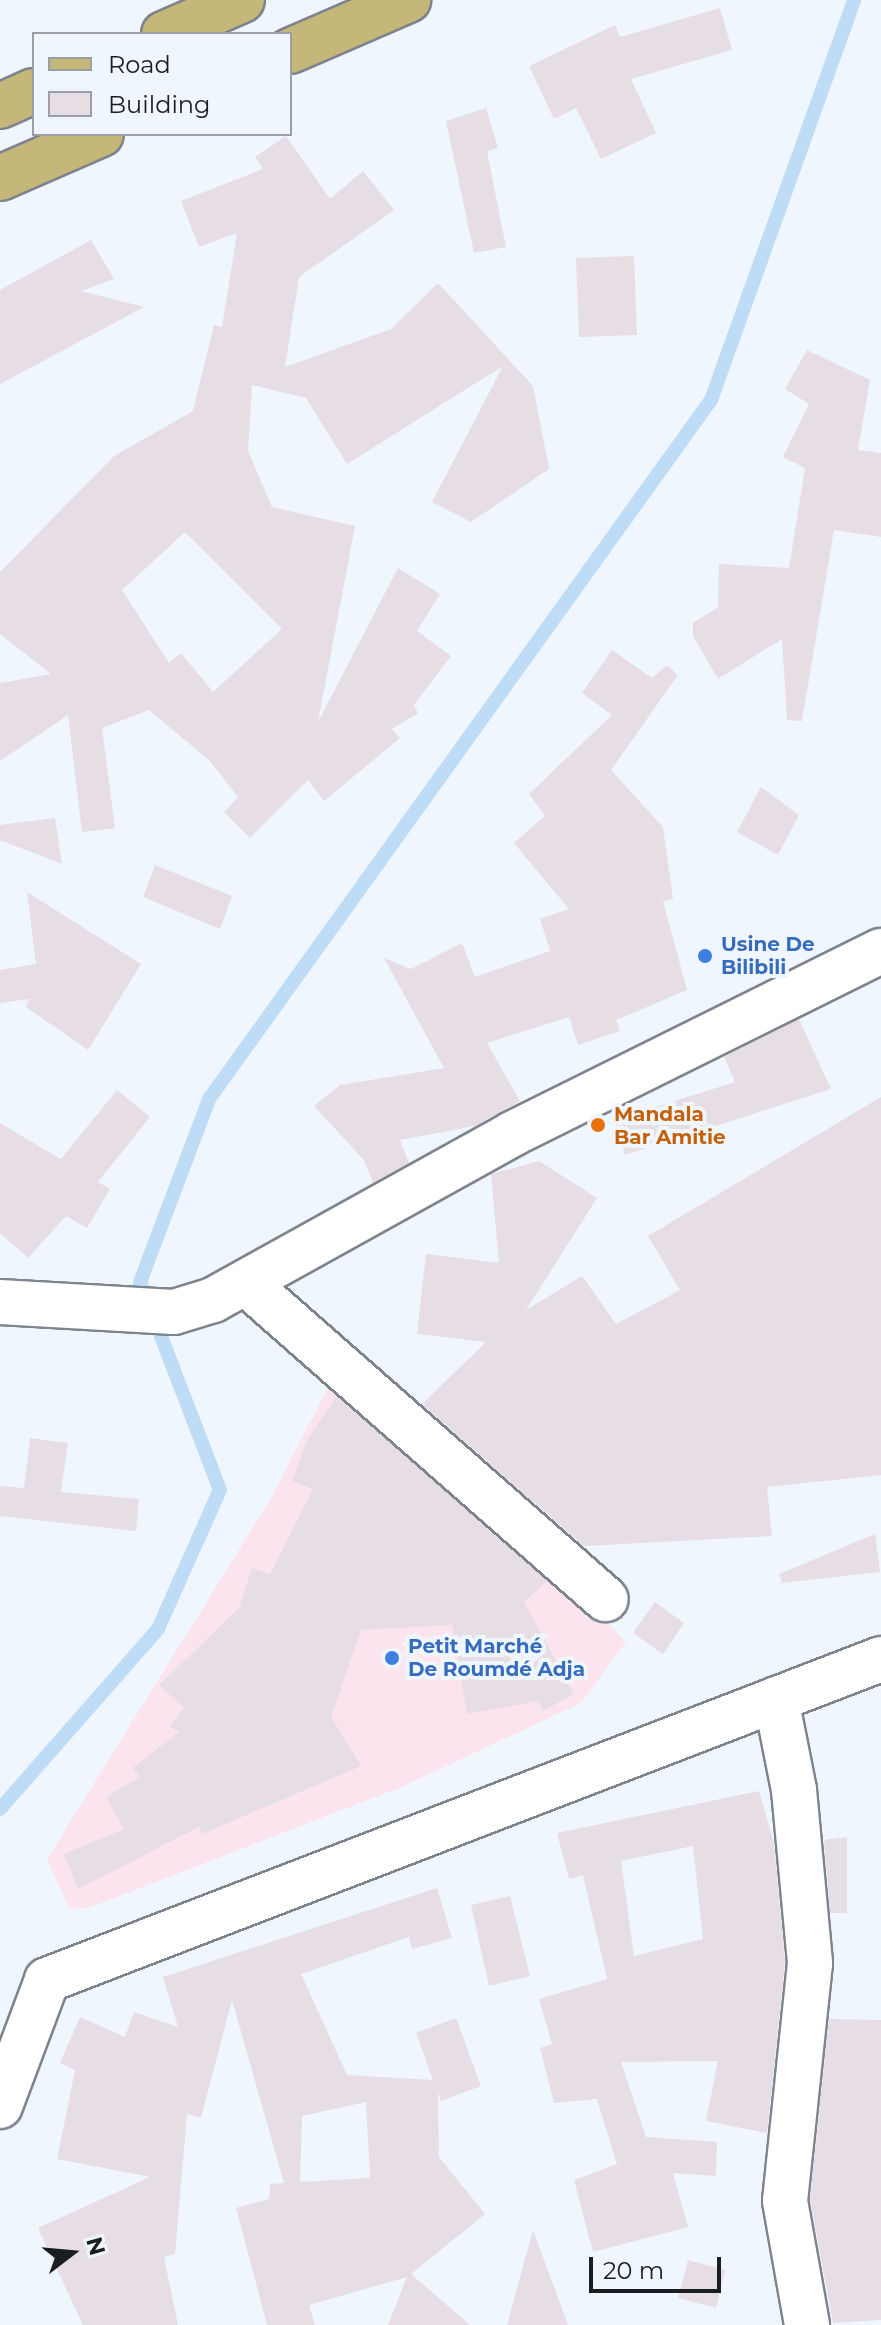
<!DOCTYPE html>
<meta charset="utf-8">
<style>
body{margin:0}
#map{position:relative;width:881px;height:2325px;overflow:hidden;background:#f0f6fe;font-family:Montserrat,sans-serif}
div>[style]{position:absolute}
.commercial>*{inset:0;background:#fce4ee}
.stream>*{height:14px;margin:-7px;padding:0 7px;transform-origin:7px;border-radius:7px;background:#bfdcf6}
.building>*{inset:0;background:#e6dde5}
.roads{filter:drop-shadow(2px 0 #7e848d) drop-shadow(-2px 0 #7e848d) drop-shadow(0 2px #7e848d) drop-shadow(0 -2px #7e848d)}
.minor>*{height:44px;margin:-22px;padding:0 22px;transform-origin:22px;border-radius:22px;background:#fff}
.major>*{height:44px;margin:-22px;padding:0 22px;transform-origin:22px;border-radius:22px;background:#c5b67a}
.dots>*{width:22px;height:22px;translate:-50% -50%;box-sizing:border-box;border:4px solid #f0f6fe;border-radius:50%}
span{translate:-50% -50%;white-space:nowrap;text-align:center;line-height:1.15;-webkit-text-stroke:8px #f0f6fe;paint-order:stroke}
.shop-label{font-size:20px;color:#366cbe;font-weight:700}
.left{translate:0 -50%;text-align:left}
.food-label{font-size:20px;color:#c56008;font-weight:700}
.legend{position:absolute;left:32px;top:32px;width:260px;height:104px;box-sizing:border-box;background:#f0f6fe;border:2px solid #9ba0a6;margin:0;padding:10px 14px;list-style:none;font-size:24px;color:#1b1e21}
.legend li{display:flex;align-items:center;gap:16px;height:40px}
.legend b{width:40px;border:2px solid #9ba0a6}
.north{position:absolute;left:32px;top:2213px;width:80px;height:80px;-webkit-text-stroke:6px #f0f6fe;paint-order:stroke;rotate:74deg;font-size:22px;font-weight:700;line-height:32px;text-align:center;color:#1b1e21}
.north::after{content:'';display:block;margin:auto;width:28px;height:36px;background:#1b1e21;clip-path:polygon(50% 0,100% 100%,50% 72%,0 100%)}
.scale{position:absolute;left:589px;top:2257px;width:132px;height:36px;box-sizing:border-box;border:4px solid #1b1e21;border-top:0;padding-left:10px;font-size:24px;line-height:28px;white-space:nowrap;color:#1b1e21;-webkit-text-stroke:6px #f0f6fe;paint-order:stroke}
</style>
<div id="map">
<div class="commercial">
<div style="clip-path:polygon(329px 1385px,575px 1587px,626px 1642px,581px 1703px,404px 1786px,86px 1909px,69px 1908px,47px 1859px,273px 1495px)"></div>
</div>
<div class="stream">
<div style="left:0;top:1809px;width:240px;rotate:-48.7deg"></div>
<div style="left:158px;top:1629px;width:152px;rotate:-66deg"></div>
<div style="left:220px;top:1490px;width:223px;rotate:-111deg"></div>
<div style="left:140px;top:1282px;width:196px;rotate:-69.3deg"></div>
<div style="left:209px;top:1099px;width:861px;rotate:-54.32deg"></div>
<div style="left:711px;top:400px;width:425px;rotate:-70.3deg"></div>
</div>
<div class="building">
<div style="clip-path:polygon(720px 8px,732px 50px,631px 79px,656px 133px,601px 159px,576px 108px,554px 119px,529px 66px,615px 25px,620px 37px)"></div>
<div style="clip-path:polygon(486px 108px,498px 148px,487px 151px,506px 247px,474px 253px,446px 121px)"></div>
<div style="clip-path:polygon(evenodd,286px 136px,330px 199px,363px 171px,394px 210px,299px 277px,285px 367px,391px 329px,438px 283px,533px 386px,549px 469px,471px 522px,432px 502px,503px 366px,347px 464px,306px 398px,252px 385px,248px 451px,272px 507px,355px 526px,318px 722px,398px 568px,440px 594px,417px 631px,451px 656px,414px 705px,418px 713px,392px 729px,400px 738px,324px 801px,308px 780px,250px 838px,224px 812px,238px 797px,210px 761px,149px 710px,102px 728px,115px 828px,82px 832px,68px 715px,0 761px,0 683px,51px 674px,0 634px,0 572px,114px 456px,193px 411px,214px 325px,222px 327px,237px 233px,199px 247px,181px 201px,263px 169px,255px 157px,286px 136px,185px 532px,282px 629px,213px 692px,181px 653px,169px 663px,122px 590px,185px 532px)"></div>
<div style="clip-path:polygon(91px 240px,114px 279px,81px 291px,144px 307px,0 384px,0 290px)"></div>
<div style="clip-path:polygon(634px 256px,637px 335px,579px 337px,576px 258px)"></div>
<div style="clip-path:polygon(807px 350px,870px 380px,858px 450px,881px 453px,881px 537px,834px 530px,802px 721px,787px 720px,782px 639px,718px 679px,693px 636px,693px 623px,718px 607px,719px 564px,789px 568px,805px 468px,783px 457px,809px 404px,785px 389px)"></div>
<div style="clip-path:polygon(612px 650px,652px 678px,667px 665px,678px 675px,611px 770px,663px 827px,673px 899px,663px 901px,687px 990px,616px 1020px,620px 1031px,578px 1045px,569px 1017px,487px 1043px,520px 1101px,475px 1126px,400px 1140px,409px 1163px,373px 1183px,364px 1160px,314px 1106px,340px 1085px,444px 1068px,384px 958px,411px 969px,462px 943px,475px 977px,550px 951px,540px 919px,569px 909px,514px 843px,545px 816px,529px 794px,612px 715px,582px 693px)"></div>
<div style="clip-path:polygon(761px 787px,799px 815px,778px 855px,737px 832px)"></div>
<div style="clip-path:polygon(55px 818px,62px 864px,0 840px,0 825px)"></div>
<div style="clip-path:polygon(155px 865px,232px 896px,220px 929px,143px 897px)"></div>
<div style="clip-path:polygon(27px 892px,141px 964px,88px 1050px,26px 1007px,29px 999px,0 1003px,0 970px,36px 964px)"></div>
<div style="clip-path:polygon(799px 1019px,831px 1089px,625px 1155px,614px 1120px,735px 1082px,724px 1057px)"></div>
<div style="clip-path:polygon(117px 1090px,150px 1117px,98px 1182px,110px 1189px,87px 1228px,66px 1216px,28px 1258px,0 1233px,0 1123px,61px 1159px)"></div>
<div style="clip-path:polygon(881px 1097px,881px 1475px,767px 1487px,772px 1536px,584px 1546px,422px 1404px,486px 1342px,417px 1334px,426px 1254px,499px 1263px,491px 1174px,539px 1161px,597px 1198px,526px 1310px,582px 1276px,616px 1324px,680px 1290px,648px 1236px)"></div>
<div style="clip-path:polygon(337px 1396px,547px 1581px,524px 1602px,574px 1694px,543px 1711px,538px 1701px,467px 1714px,452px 1625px,361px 1630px,331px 1717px,361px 1766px,202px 1834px,199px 1827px,78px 1889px,64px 1854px,124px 1829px,106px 1797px,140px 1777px,133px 1768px,179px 1732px,170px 1726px,184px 1708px,159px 1685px,239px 1608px,252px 1568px,270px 1574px,313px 1489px,292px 1481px,308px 1438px)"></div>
<div style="clip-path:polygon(30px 1438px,68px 1443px,61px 1492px,139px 1499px,136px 1531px,0 1516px,0 1486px,24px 1488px)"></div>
<div style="clip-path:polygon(875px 1534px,880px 1572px,782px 1583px,779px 1574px)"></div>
<div style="clip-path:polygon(655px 1602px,684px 1623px,663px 1654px,633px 1633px)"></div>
<div style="clip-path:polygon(evenodd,759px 1791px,774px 1843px,785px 1963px,767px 2133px,706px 2121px,718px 2061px,621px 2062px,646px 2137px,717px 2142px,716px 2176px,673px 2173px,688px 2227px,593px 2252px,574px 2180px,617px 2164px,597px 2099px,554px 2103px,540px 2048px,552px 2044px,539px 1999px,607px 1979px,583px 1875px,569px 1879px,557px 1833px,759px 1791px,693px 1846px,703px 1939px,634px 1956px,621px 1861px,693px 1846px)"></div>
<div style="clip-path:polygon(847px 1837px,847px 1913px,830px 1913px,824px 1840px)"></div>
<div style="clip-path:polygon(evenodd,437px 1888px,452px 1938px,412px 1949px,409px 1937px,301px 1974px,347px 2075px,433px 2080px,416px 2033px,456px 2018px,481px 2086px,441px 2101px,438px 2092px,439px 2157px,485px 2214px,411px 2274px,470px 2325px,388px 2325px,407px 2277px,309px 2305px,315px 2325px,267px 2325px,236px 2208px,269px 2199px,270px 2184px,284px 2183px,232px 2000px,201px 2118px,187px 2114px,175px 2254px,164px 2257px,178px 2325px,83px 2325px,38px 2228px,150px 2177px,57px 2159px,75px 2070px,60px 2063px,80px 2017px,125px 2037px,134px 2012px,178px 2027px,163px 1977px,437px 1888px,366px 2102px,370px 2178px,300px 2182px,302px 2116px,366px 2102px)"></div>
<div style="clip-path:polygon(510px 1896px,530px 1976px,489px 1986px,471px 1905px)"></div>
<div style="clip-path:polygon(829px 2019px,881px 2020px,881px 2320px,833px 2323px,810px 2200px)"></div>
<div style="clip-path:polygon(533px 2230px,568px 2325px,507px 2325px)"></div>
<div style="clip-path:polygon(688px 2260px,725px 2270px,716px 2308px,678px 2298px)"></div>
</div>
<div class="roads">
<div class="minor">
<div style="left:248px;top:1285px;width:476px;rotate:41.3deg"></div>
<div style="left:0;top:1302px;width:174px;rotate:3.3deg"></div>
<div style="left:174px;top:1312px;width:41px;rotate:-17.1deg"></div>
<div style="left:213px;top:1300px;width:342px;rotate:-29deg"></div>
<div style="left:512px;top:1134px;width:412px;rotate:-26.4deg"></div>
<div style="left:776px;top:1699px;width:93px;rotate:78.8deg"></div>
<div style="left:794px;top:1790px;width:174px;rotate:84.7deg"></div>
<div style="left:810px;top:1963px;width:239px;rotate:96deg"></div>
<div style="left:785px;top:2201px;width:126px;rotate:79.9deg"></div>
<div style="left:0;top:2106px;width:134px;rotate:-69.5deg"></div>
<div style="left:47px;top:1980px;width:894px;rotate:-21.05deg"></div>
</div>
<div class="major">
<div style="left:164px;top:34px;width:85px;rotate:-23.6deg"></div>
<div style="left:290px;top:51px;width:129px;rotate:-23.4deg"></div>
<div style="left:0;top:106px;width:37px;rotate:-24deg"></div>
<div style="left:0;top:178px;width:110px;rotate:-23.5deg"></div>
</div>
</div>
<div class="dots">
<div style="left:705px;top:956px;background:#3f7fe0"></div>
<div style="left:598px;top:1125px;background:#e8710a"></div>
<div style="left:392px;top:1658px;background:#3f7fe0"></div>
</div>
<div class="shop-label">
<span class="left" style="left:721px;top:956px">Usine De<br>Bilibili</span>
<span class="left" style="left:408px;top:1658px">Petit Marché<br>De Roumdé Adja</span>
</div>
<div class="food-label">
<span class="left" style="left:614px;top:1126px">Mandala<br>Bar Amitie</span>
</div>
<ul class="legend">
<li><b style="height:10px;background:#c5b67a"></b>Road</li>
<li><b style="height:22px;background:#e6dde5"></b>Building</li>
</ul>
<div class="north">N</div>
<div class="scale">20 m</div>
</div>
